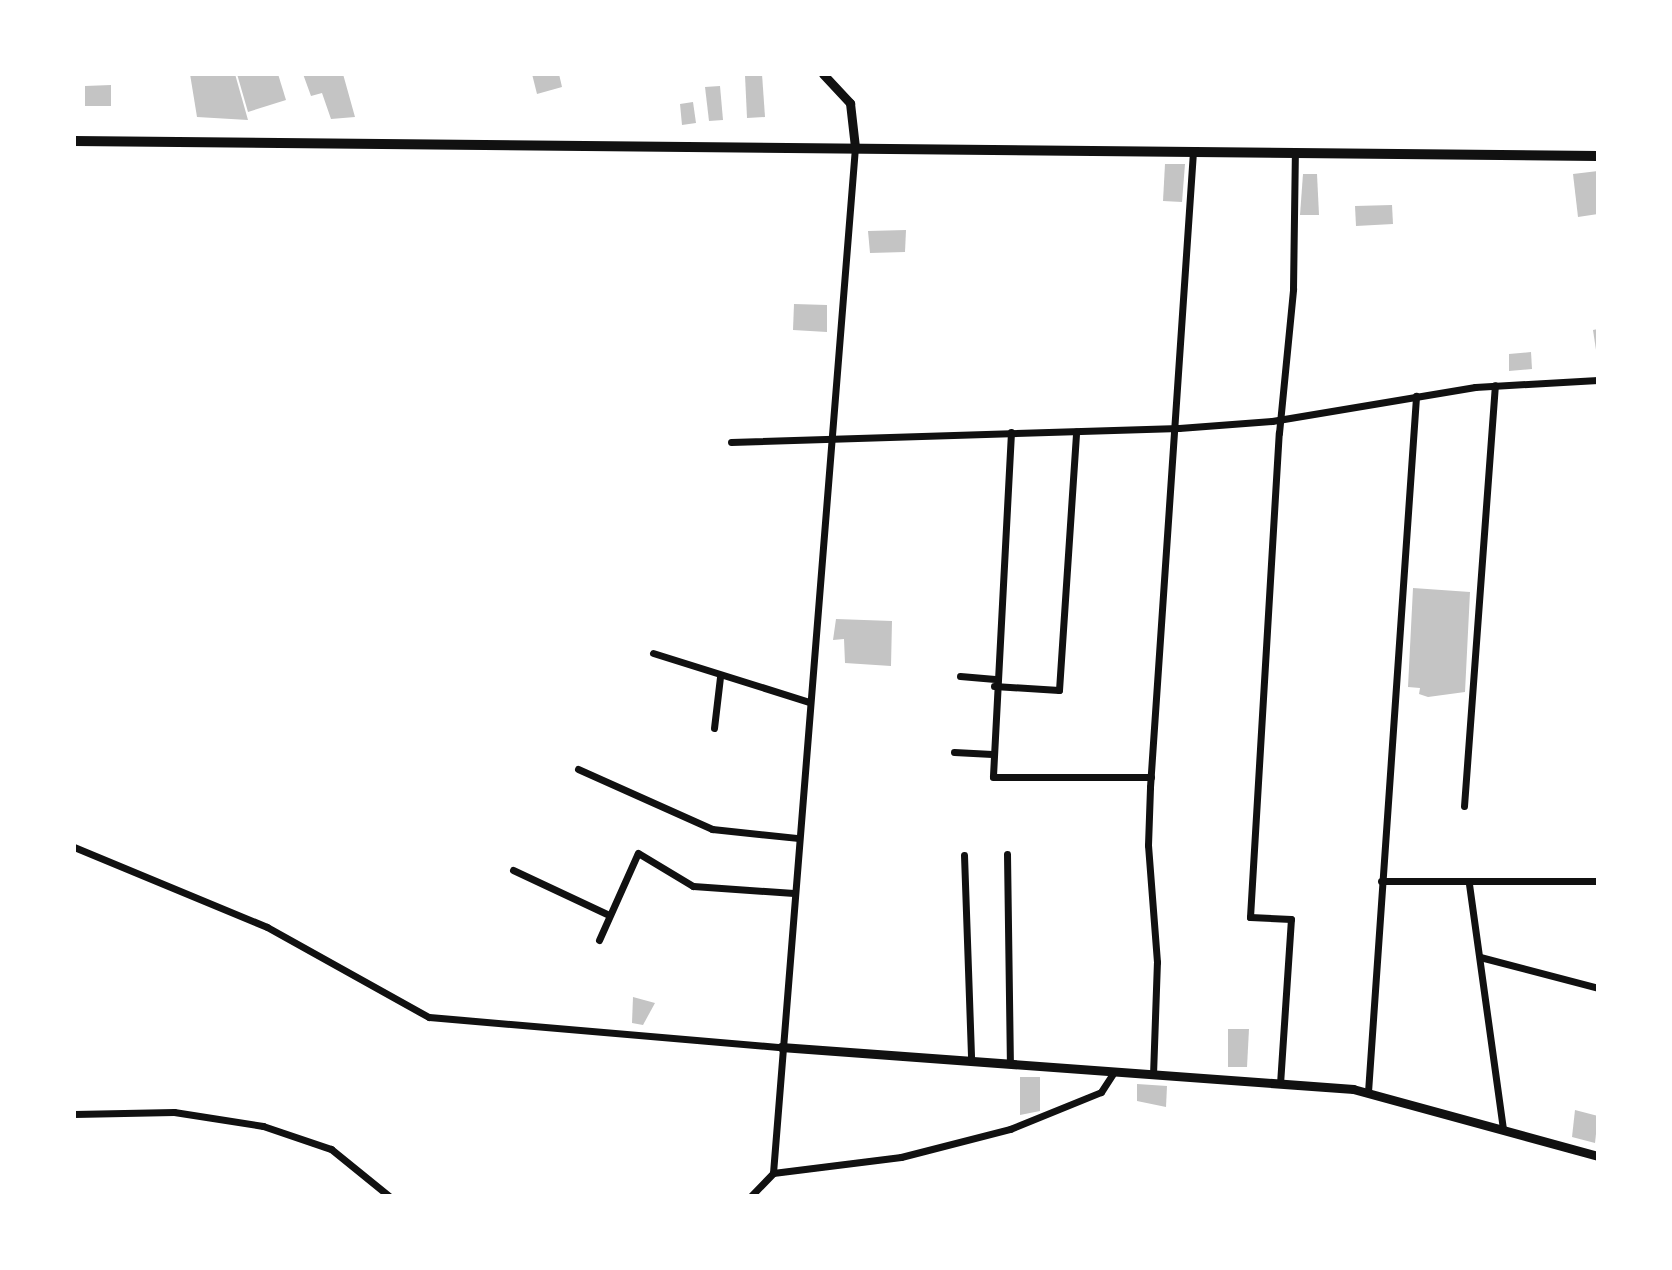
<!DOCTYPE html>
<style>
body{margin:0}
#map{position:relative;width:1672px;height:1270px;overflow:hidden;background:#fff;font-family:"Titillium Web",sans-serif}
div>[style]{position:absolute}
.building>*{inset:0;background:#c4c4c4}
.minor>*{height:7px;margin:-3.5px;padding:0 3.5px;transform-origin:3.5px;border-radius:3.5px;background:#111}
.tertiary>*{height:9px;margin:-4.5px;padding:0 4.5px;transform-origin:4.5px;border-radius:4.5px;background:#111}
.secondary>*{height:10px;margin:-5px;padding:0 5px;transform-origin:5px;border-radius:5px;background:#111}
span{translate:-50% -50%;white-space:nowrap;text-align:center;line-height:1.15;-webkit-text-stroke:7px #fff;paint-order:stroke}
.frame{position:absolute;inset:0;border:76px solid #fff;pointer-events:none}
</style>
<div id="map">
<div class="building">
<div style="clip-path:polygon(190px 74px,235px 74px,248px 120px,197px 117px)"></div>
<div style="clip-path:polygon(237px 74px,278px 74px,286px 100px,248px 112px)"></div>
<div style="clip-path:polygon(303px 74px,343px 74px,355px 117px,331px 119px,322px 93px,311px 96px)"></div>
<div style="clip-path:polygon(532px 74px,559px 74px,562px 87px,537px 94px)"></div>
<div style="clip-path:polygon(762px 74px,765px 117px,747px 118px,745px 75px)"></div>
<div style="clip-path:polygon(111px 85px,111px 106px,85px 106px,85px 86px)"></div>
<div style="clip-path:polygon(720px 86px,723px 120px,709px 121px,705px 87px)"></div>
<div style="clip-path:polygon(693px 102px,696px 123px,682px 125px,680px 104px)"></div>
<div style="clip-path:polygon(1165px 164px,1185px 164px,1182px 202px,1163px 201px)"></div>
<div style="clip-path:polygon(1598px 171px,1598px 214px,1578px 217px,1573px 174px)"></div>
<div style="clip-path:polygon(1303px 174px,1317px 174px,1319px 215px,1300px 215px)"></div>
<div style="clip-path:polygon(1392px 205px,1393px 224px,1356px 226px,1355px 206px)"></div>
<div style="clip-path:polygon(906px 230px,905px 252px,870px 253px,868px 231px)"></div>
<div style="clip-path:polygon(794px 304px,827px 305px,827px 332px,793px 330px)"></div>
<div style="clip-path:polygon(1598px 329px,1598px 350px,1596px 350px,1593px 330px)"></div>
<div style="clip-path:polygon(1531px 352px,1532px 369px,1509px 371px,1509px 354px)"></div>
<div style="clip-path:polygon(1413px 588px,1470px 592px,1465px 692px,1428px 697px,1419px 694px,1420px 688px,1408px 687px)"></div>
<div style="clip-path:polygon(836px 619px,892px 621px,891px 666px,845px 663px,844px 639px,833px 640px)"></div>
<div style="clip-path:polygon(633px 997px,655px 1003px,643px 1025px,632px 1023px)"></div>
<div style="clip-path:polygon(1228px 1029px,1249px 1029px,1247px 1067px,1228px 1067px)"></div>
<div style="clip-path:polygon(1020px 1077px,1040px 1077px,1040px 1111px,1020px 1115px)"></div>
<div style="clip-path:polygon(1137px 1084px,1167px 1086px,1166px 1107px,1137px 1101px)"></div>
<div style="clip-path:polygon(1575px 1110px,1598px 1116px,1595px 1143px,1572px 1137px)"></div>
</div>
<div class="minor">
<div style="left:1011px;top:432px;width:345px;rotate:93deg"></div>
<div style="left:993px;top:777px;width:158px"></div>
<div style="left:731px;top:442px;width:448px;rotate:-1.8deg"></div>
<div style="left:1179px;top:428px;width:93px;rotate:-4.3deg"></div>
<div style="left:1272px;top:421px;width:206px;rotate:-9.5deg"></div>
<div style="left:1475px;top:387px;width:123px;rotate:-3.3deg"></div>
<div style="left:653px;top:653px;width:164px;rotate:17.4deg"></div>
<div style="left:960px;top:676px;width:35px;rotate:5deg"></div>
<div style="left:994px;top:686px;width:65px;rotate:3.5deg"></div>
<div style="left:1059px;top:690px;width:259px;rotate:-86.2deg"></div>
<div style="left:714px;top:728px;width:51px;rotate:-83.3deg"></div>
<div style="left:954px;top:752px;width:38px;rotate:3deg"></div>
<div style="left:578px;top:769px;width:147px;rotate:24.1deg"></div>
<div style="left:712px;top:829px;width:85px;rotate:6deg"></div>
<div style="left:1464px;top:806px;width:422px;rotate:-85.8deg"></div>
<div style="left:74px;top:847px;width:209px;rotate:22.5deg"></div>
<div style="left:267px;top:927px;width:185px;rotate:29.1deg"></div>
<div style="left:429px;top:1017px;width:353px;rotate:4.9deg"></div>
<div style="left:1007px;top:854px;width:210px;rotate:89.2deg"></div>
<div style="left:964px;top:855px;width:205px;rotate:88deg"></div>
<div style="left:513px;top:870px;width:106px;rotate:25.1deg"></div>
<div style="left:1381px;top:881px;width:217px"></div>
<div style="left:1469px;top:884px;width:247px;rotate:82.1deg"></div>
<div style="left:599px;top:940px;width:95px;rotate:-65.9deg"></div>
<div style="left:638px;top:853px;width:64px;rotate:31deg"></div>
<div style="left:693px;top:886px;width:101px;rotate:4deg"></div>
<div style="left:1480px;top:957px;width:122px;rotate:14.7deg"></div>
<div style="left:1153px;top:1075px;width:113px;rotate:-88deg"></div>
<div style="left:1157px;top:962px;width:117px;rotate:-94.4deg"></div>
<div style="left:1148px;top:845px;width:58px;rotate:-88deg"></div>
<div style="left:1150px;top:787px;width:637px;rotate:-86.13deg"></div>
<div style="left:1280px;top:1084px;width:165px;rotate:-86.2deg"></div>
<div style="left:1291px;top:919px;width:41px;rotate:-177.2deg"></div>
<div style="left:1250px;top:917px;width:485px;rotate:-86.6deg"></div>
<div style="left:1279px;top:433px;width:145px;rotate:-84.4deg"></div>
<div style="left:1293px;top:289px;width:137px;rotate:-89.2deg"></div>
<div style="left:1368px;top:1092px;width:698px;rotate:-86.05deg"></div>
<div style="left:74px;top:1114px;width:100px;rotate:-1.1deg"></div>
<div style="left:174px;top:1112px;width:90px;rotate:8.9deg"></div>
<div style="left:263px;top:1126px;width:72px;rotate:18.7deg"></div>
<div style="left:331px;top:1149px;width:75px;rotate:39deg"></div>
<div style="left:773px;top:1173px;width:129px;rotate:-7.1deg"></div>
<div style="left:901px;top:1157px;width:113px;rotate:-14.4deg"></div>
<div style="left:1010px;top:1129px;width:98px;rotate:-22.1deg"></div>
<div style="left:1101px;top:1092px;width:24px;rotate:-57deg"></div>
<div style="left:751px;top:1196px;width:32px;rotate:-46deg"></div>
<div style="left:773px;top:1173px;width:1029px;rotate:-85.43deg"></div>
</div>
<div class="tertiary">
<div style="left:823px;top:74px;width:40px;rotate:47deg"></div>
<div style="left:850px;top:103px;width:44px;rotate:83.5deg"></div>
<div style="left:781px;top:1047px;width:574px;rotate:4.2deg"></div>
<div style="left:1353px;top:1089px;width:254px;rotate:15.3deg"></div>
</div>
<div class="secondary">
<div style="left:74px;top:141px;width:1524px;rotate:0.56deg"></div>
</div>
<div class="frame"></div>
</div>
